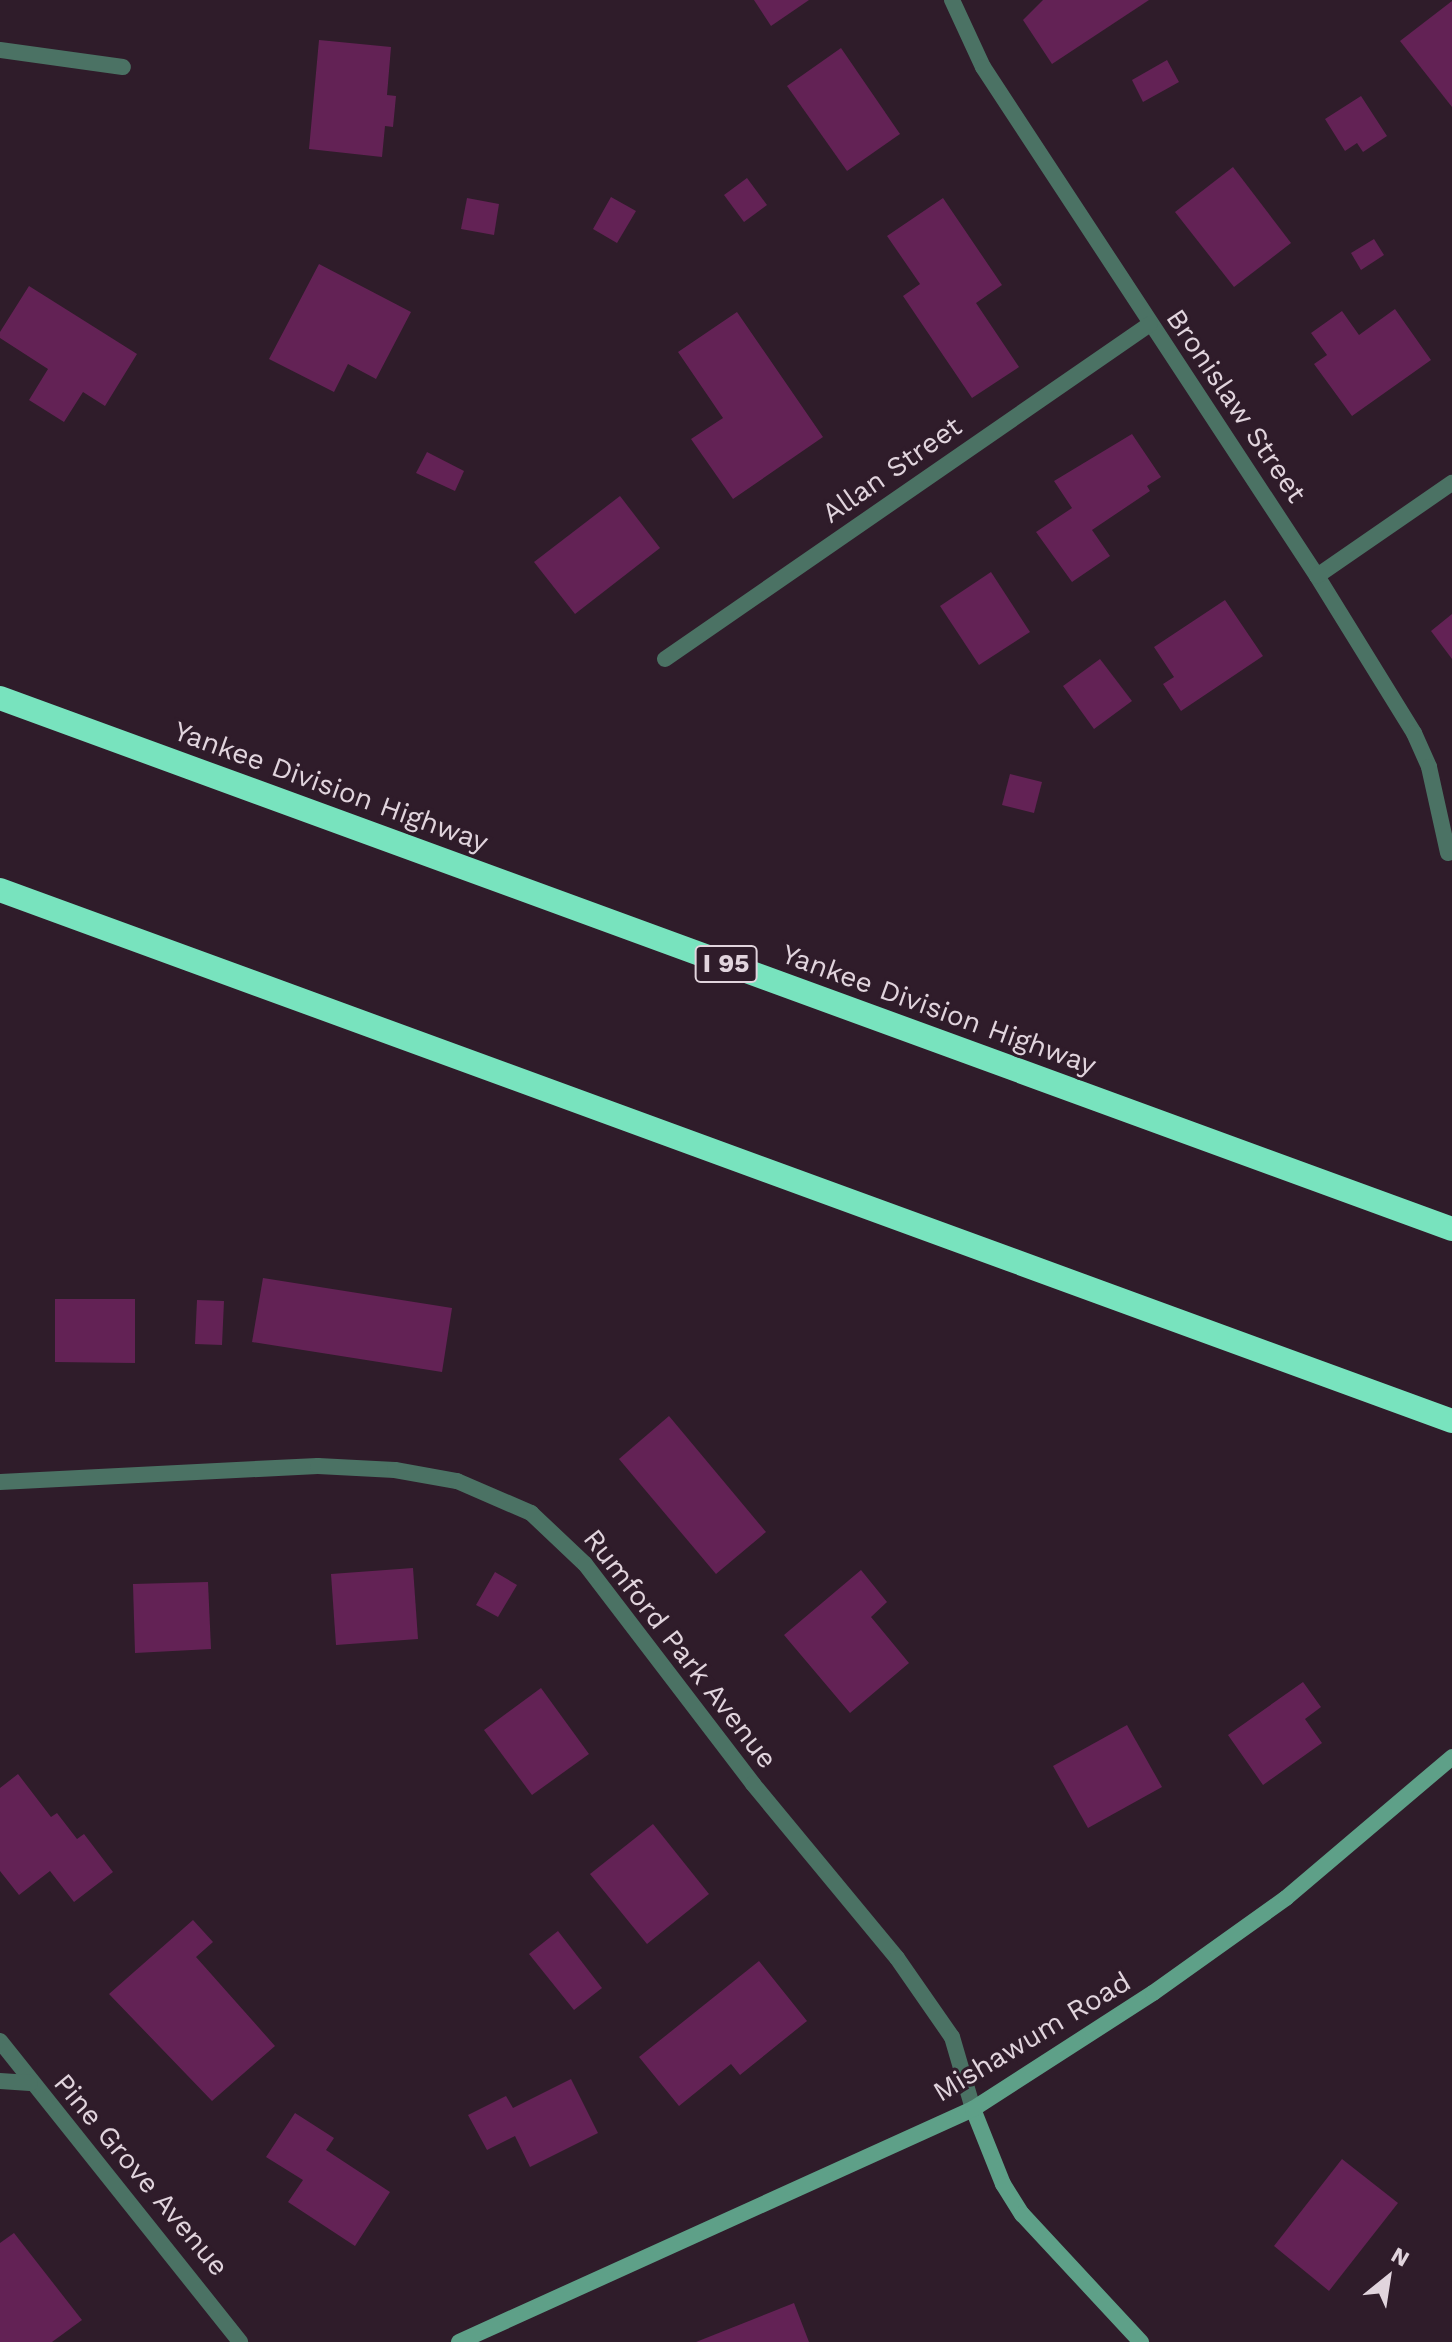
<!DOCTYPE html>
<style>
body{margin:0}
#map{position:relative;width:1452px;height:2342px;overflow:hidden;background:#2f1c2a;font-family:"Work Sans",sans-serif}
div>[style]{position:absolute}
.building>*{inset:0;background:#632255}
.minor>*{height:16px;margin:-8px;padding:0 8px;transform-origin:8px;border-radius:8px;background:#4b7264}
.secondary>*{height:16px;margin:-8px;padding:0 8px;transform-origin:8px;border-radius:8px;background:#5ea088}
.motorway>*{height:24px;margin:-12px;padding:0 12px;transform-origin:12px;border-radius:12px;background:#78e3be}
span{translate:-50% -50%;white-space:nowrap;text-align:center;line-height:1.15;-webkit-text-stroke:6px #2f1c2a;paint-order:stroke}
.shield-label span{padding:2px 6px;background:#2f1c2a;border:2px solid;border-radius:6px;-webkit-text-stroke-width:0}
.shield-label{font-size:26px;color:#e1d4dd;font-weight:700}
.street-label{font-size:28px;color:#e1d4dd}
.north{position:absolute;left:1348px;top:2238px;width:80px;height:80px;-webkit-text-stroke:6px #2f1c2a;paint-order:stroke;rotate:30deg;font-size:22px;font-weight:700;line-height:32px;text-align:center;color:#e1d4dd}
.north::after{content:'';display:block;margin:auto;width:28px;height:36px;background:#e1d4dd;clip-path:polygon(50% 0,100% 100%,50% 72%,0 100%)}
</style>
<div id="map">
<div class="building">
<div style="clip-path:polygon(754px 0,809px 0,771px 26px)"></div>
<div style="clip-path:polygon(1043px 0,1149px 0,1052px 64px,1023px 20px)"></div>
<div style="clip-path:polygon(1452px 1px,1452px 107px,1400px 41px)"></div>
<div style="clip-path:polygon(319px 40px,391px 47px,387px 95px,396px 96px,393px 127px,385px 126px,382px 157px,309px 149px)"></div>
<div style="clip-path:polygon(841px 48px,900px 134px,847px 171px,787px 86px)"></div>
<div style="clip-path:polygon(1167px 60px,1179px 82px,1143px 102px,1132px 80px)"></div>
<div style="clip-path:polygon(1361px 96px,1387px 136px,1363px 152px,1357px 143px,1345px 151px,1325px 119px)"></div>
<div style="clip-path:polygon(1233px 167px,1291px 243px,1234px 287px,1175px 212px)"></div>
<div style="clip-path:polygon(747px 178px,767px 205px,744px 222px,724px 195px)"></div>
<div style="clip-path:polygon(611px 197px,636px 211px,617px 243px,593px 229px)"></div>
<div style="clip-path:polygon(467px 198px,499px 204px,494px 235px,461px 229px)"></div>
<div style="clip-path:polygon(943px 198px,1002px 285px,976px 303px,1019px 367px,972px 398px,903px 296px,920px 284px,887px 236px)"></div>
<div style="clip-path:polygon(1374px 239px,1384px 255px,1361px 270px,1351px 253px)"></div>
<div style="clip-path:polygon(319px 264px,411px 312px,376px 379px,348px 364px,334px 392px,269px 359px)"></div>
<div style="clip-path:polygon(29px 286px,137px 354px,105px 406px,83px 392px,64px 422px,29px 400px,48px 369px,0 338px,0 332px)"></div>
<div style="clip-path:polygon(1395px 309px,1431px 360px,1352px 416px,1314px 364px,1327px 355px,1311px 333px,1342px 311px,1359px 335px)"></div>
<div style="clip-path:polygon(737px 312px,823px 437px,733px 499px,691px 439px,723px 418px,678px 352px)"></div>
<div style="clip-path:polygon(1132px 434px,1161px 477px,1147px 486px,1150px 491px,1092px 530px,1110px 556px,1072px 582px,1036px 532px,1072px 508px,1054px 481px)"></div>
<div style="clip-path:polygon(427px 452px,464px 471px,455px 491px,416px 473px)"></div>
<div style="clip-path:polygon(620px 496px,660px 548px,575px 614px,534px 562px)"></div>
<div style="clip-path:polygon(991px 572px,1030px 632px,979px 665px,940px 606px)"></div>
<div style="clip-path:polygon(1225px 600px,1263px 656px,1181px 711px,1163px 684px,1174px 677px,1154px 647px)"></div>
<div style="clip-path:polygon(1452px 614px,1452px 659px,1431px 631px)"></div>
<div style="clip-path:polygon(1100px 659px,1132px 701px,1094px 729px,1063px 686px)"></div>
<div style="clip-path:polygon(1010px 774px,1042px 782px,1034px 813px,1002px 805px)"></div>
<div style="clip-path:polygon(263px 1278px,452px 1308px,442px 1372px,252px 1342px)"></div>
<div style="clip-path:polygon(55px 1299px,135px 1299px,135px 1363px,55px 1362px)"></div>
<div style="clip-path:polygon(197px 1300px,224px 1301px,222px 1345px,195px 1344px)"></div>
<div style="clip-path:polygon(669px 1416px,766px 1532px,716px 1574px,619px 1459px)"></div>
<div style="clip-path:polygon(413px 1568px,418px 1639px,336px 1645px,331px 1574px)"></div>
<div style="clip-path:polygon(861px 1570px,887px 1602px,871px 1617px,909px 1663px,850px 1713px,784px 1635px)"></div>
<div style="clip-path:polygon(495px 1572px,517px 1585px,498px 1617px,476px 1605px)"></div>
<div style="clip-path:polygon(208px 1582px,211px 1649px,135px 1653px,133px 1584px)"></div>
<div style="clip-path:polygon(1303px 1682px,1321px 1707px,1305px 1719px,1322px 1743px,1263px 1785px,1228px 1735px)"></div>
<div style="clip-path:polygon(541px 1688px,589px 1754px,532px 1795px,484px 1730px)"></div>
<div style="clip-path:polygon(1127px 1725px,1162px 1787px,1088px 1828px,1053px 1766px)"></div>
<div style="clip-path:polygon(18px 1774px,51px 1817px,57px 1813px,77px 1839px,84px 1834px,113px 1872px,74px 1902px,50px 1871px,19px 1895px,0 1871px,0 1788px)"></div>
<div style="clip-path:polygon(653px 1824px,709px 1894px,647px 1944px,590px 1874px)"></div>
<div style="clip-path:polygon(193px 1920px,213px 1942px,196px 1957px,275px 2046px,212px 2101px,109px 1994px)"></div>
<div style="clip-path:polygon(558px 1931px,602px 1988px,574px 2010px,529px 1954px)"></div>
<div style="clip-path:polygon(759px 1961px,807px 2021px,740px 2075px,731px 2064px,679px 2106px,639px 2057px)"></div>
<div style="clip-path:polygon(571px 2079px,598px 2133px,530px 2167px,515px 2136px,487px 2150px,468px 2115px,506px 2096px,513px 2108px)"></div>
<div style="clip-path:polygon(295px 2113px,334px 2138px,326px 2150px,390px 2192px,355px 2246px,288px 2202px,303px 2180px,266px 2157px)"></div>
<div style="clip-path:polygon(1342px 2159px,1398px 2203px,1329px 2291px,1274px 2246px)"></div>
<div style="clip-path:polygon(14px 2233px,82px 2320px,52px 2342px,0 2342px,0 2243px)"></div>
<div style="clip-path:polygon(794px 2303px,809px 2342px,696px 2342px)"></div>
</div>
<div class="minor">
<div style="left:952px;top:0;width:74px;rotate:65.2deg"></div>
<div style="left:983px;top:67px;width:609px;rotate:56.73deg"></div>
<div style="left:1317px;top:576px;width:185px;rotate:58.3deg"></div>
<div style="left:1414px;top:733px;width:37px;rotate:66deg"></div>
<div style="left:1429px;top:767px;width:88px;rotate:77.5deg"></div>
<div style="left:0;top:50px;width:124px;rotate:7.9deg"></div>
<div style="left:1317px;top:576px;width:164px;rotate:-34.6deg"></div>
<div style="left:665px;top:659px;width:589px;rotate:-34.63deg"></div>
<div style="left:0;top:1482px;width:318px;rotate:-2.9deg"></div>
<div style="left:318px;top:1466px;width:77px;rotate:3deg"></div>
<div style="left:395px;top:1470px;width:63px;rotate:10.1deg"></div>
<div style="left:457px;top:1481px;width:81px;rotate:23.4deg"></div>
<div style="left:531px;top:1513px;width:74px;rotate:43.4deg"></div>
<div style="left:585px;top:1564px;width:277px;rotate:52.6deg"></div>
<div style="left:753px;top:1784px;width:226px;rotate:50.4deg"></div>
<div style="left:897px;top:1958px;width:96px;rotate:55.2deg"></div>
<div style="left:952px;top:2037px;width:75px;rotate:73.7deg"></div>
<div style="left:0;top:2041px;width:385px;rotate:51.4deg"></div>
<div style="left:0;top:2081px;width:30px;rotate:4deg"></div>
</div>
<div class="secondary">
<div style="left:973px;top:2109px;width:81px;rotate:68.2deg"></div>
<div style="left:1003px;top:2184px;width:36px;rotate:58deg"></div>
<div style="left:1022px;top:2214px;width:175px;rotate:47.1deg"></div>
<div style="left:459px;top:2342px;width:564px;rotate:-24.39deg"></div>
<div style="left:973px;top:2109px;width:214px;rotate:-32.8deg"></div>
<div style="left:1153px;top:1993px;width:163px;rotate:-35.5deg"></div>
<div style="left:1286px;top:1898px;width:218px;rotate:-40.3deg"></div>
</div>
<div class="motorway">
<div style="left:0;top:698px;width:1546px;rotate:20.09deg"></div>
<div style="left:0;top:890px;width:1546px;rotate:20.09deg"></div>
</div>
<div class="shield-label">
<span style="left:726px;top:964px">I 95</span>
</div>
<div class="street-label">
<span style="left:1236px;top:406px;rotate:56deg">Bronislaw Street</span>
<span style="left:892px;top:470px;rotate:-35deg">Allan Street</span>
<span style="left:331px;top:787px;rotate:20deg">Yankee Division Highway</span>
<span style="left:939px;top:1010px;rotate:20deg">Yankee Division Highway</span>
<span style="left:680px;top:1649px;rotate:52deg">Rumford Park Avenue</span>
<span style="left:1032px;top:2037px;rotate:-31deg">Mishawum Road</span>
<span style="left:141px;top:2175px;rotate:50deg">Pine Grove Avenue</span>
</div>
<div class="north">N</div>
</div>
